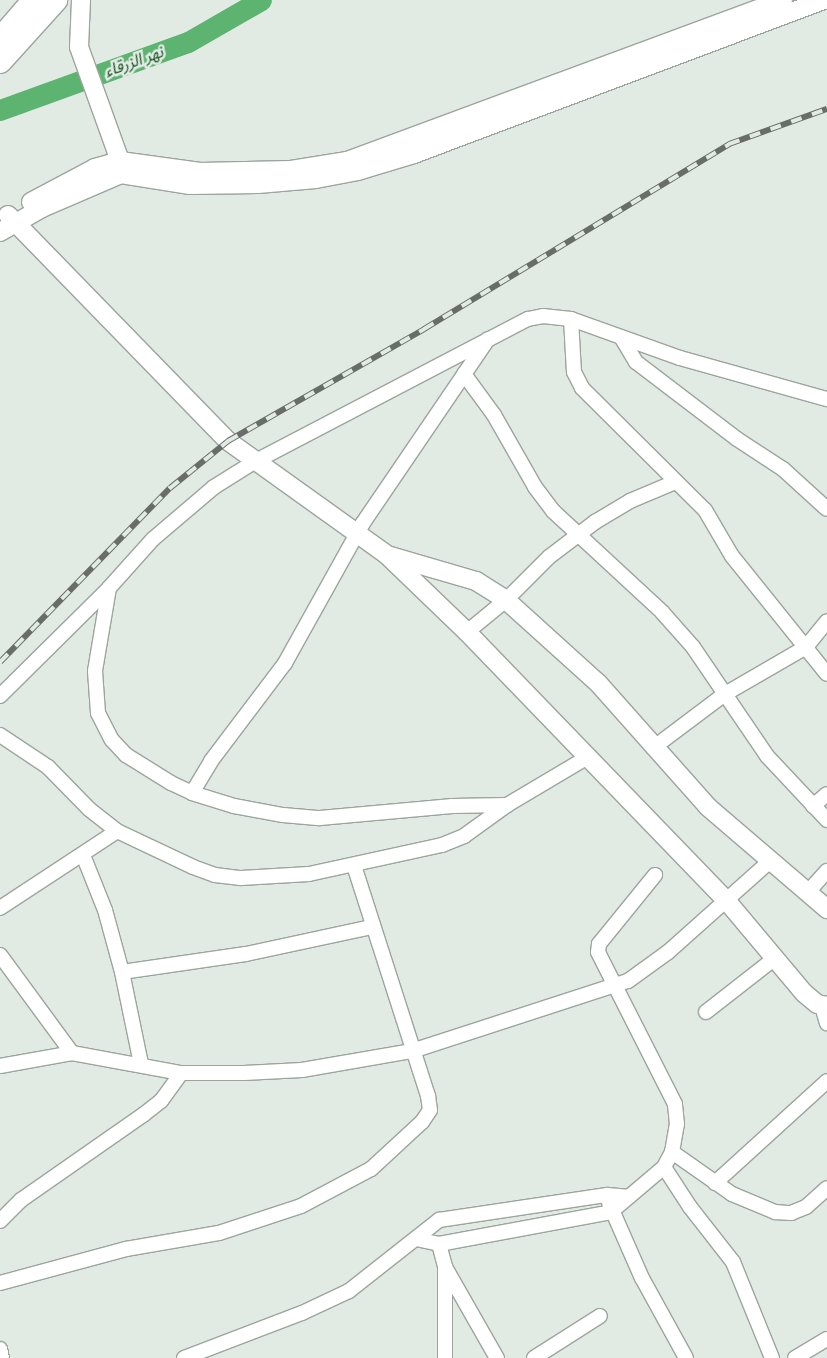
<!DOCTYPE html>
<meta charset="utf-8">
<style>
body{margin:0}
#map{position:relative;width:827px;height:1358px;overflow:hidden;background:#e2ebe3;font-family:"Public Sans","Noto Sans Arabic",sans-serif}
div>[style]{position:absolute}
.river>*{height:21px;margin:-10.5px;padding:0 10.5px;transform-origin:10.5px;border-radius:10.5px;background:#5db370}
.roads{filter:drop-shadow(1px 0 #9ca59d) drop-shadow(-1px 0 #9ca59d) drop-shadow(0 1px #9ca59d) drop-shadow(0 -1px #9ca59d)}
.minor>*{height:14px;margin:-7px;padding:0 7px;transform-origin:7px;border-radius:7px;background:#fff}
.tertiary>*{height:18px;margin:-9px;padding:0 9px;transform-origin:9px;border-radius:9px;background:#fff}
.primary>*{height:21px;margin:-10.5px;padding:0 10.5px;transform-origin:10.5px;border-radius:10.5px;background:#fff}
.rail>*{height:5.5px;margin-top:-2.75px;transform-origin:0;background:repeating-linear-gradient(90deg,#e2ebe3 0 11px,#686d68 0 22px);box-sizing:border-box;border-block:1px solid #686d68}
span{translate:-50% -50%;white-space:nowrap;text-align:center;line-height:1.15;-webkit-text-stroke:5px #e2ebe3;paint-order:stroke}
.water-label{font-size:16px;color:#185529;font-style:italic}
</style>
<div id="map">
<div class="river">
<div style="left:0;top:110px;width:200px;rotate:-19.9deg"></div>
<div style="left:188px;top:42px;width:84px;rotate:-29.9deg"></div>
</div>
<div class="roads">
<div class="minor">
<div style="left:571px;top:319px;width:53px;rotate:86.8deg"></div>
<div style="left:574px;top:372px;width:18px;rotate:63deg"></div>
<div style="left:582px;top:388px;width:173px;rotate:44.8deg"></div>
<div style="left:705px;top:510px;width:53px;rotate:59.6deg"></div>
<div style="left:732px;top:556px;width:151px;rotate:51.2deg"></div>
<div style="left:621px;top:337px;width:29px;rotate:59deg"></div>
<div style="left:636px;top:362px;width:127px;rotate:37.3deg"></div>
<div style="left:737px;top:439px;width:55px;rotate:33.1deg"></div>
<div style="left:783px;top:469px;width:59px;rotate:42.3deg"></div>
<div style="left:464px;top:374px;width:51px;rotate:53.8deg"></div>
<div style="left:494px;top:415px;width:83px;rotate:60.3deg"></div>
<div style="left:535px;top:487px;width:30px;rotate:53deg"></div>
<div style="left:553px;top:511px;width:149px;rotate:42.8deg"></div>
<div style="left:662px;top:612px;width:47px;rotate:48.5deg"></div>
<div style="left:693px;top:647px;width:132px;rotate:55.8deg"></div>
<div style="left:767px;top:756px;width:88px;rotate:46.8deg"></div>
<div style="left:109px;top:588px;width:84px;rotate:99.6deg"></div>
<div style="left:95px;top:671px;width:42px;rotate:85.9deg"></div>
<div style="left:98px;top:713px;width:30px;rotate:63deg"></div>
<div style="left:112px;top:740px;width:21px;rotate:47deg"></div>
<div style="left:126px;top:755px;width:53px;rotate:31.9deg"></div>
<div style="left:171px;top:783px;width:23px;rotate:25deg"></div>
<div style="left:192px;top:793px;width:44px;rotate:17.2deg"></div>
<div style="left:234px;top:806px;width:50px;rotate:10.4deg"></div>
<div style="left:283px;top:815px;width:37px;rotate:5deg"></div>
<div style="left:320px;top:818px;width:133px;rotate:-5.2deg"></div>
<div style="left:452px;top:806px;width:55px;rotate:-1deg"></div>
<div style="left:467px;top:632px;width:50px;rotate:-39.4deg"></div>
<div style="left:506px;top:600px;width:61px;rotate:-45deg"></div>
<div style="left:549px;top:557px;width:58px;rotate:-37.3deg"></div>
<div style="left:595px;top:522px;width:41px;rotate:-31deg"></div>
<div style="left:630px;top:501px;width:49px;rotate:-22.9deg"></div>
<div style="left:0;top:696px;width:153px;rotate:-44.7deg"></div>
<div style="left:109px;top:588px;width:66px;rotate:-48.1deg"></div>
<div style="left:153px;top:539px;width:80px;rotate:-40.4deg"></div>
<div style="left:214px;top:487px;width:47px;rotate:-32deg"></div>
<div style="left:254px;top:462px;width:309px;rotate:-27.6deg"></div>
<div style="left:528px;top:319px;width:15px;rotate:-11deg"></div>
<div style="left:543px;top:316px;width:28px;rotate:6deg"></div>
<div style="left:571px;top:319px;width:116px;rotate:19.7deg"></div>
<div style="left:680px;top:358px;width:153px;rotate:15.6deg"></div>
<div style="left:0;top:735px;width:58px;rotate:33.7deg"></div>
<div style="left:48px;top:767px;width:59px;rotate:45.7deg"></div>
<div style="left:89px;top:809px;width:36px;rotate:38deg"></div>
<div style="left:117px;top:831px;width:84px;rotate:25.3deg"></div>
<div style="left:193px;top:867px;width:23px;rotate:20deg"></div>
<div style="left:215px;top:875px;width:26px;rotate:7deg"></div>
<div style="left:241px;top:878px;width:68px;rotate:-3.4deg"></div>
<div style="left:309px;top:874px;width:136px;rotate:-12.3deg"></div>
<div style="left:442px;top:845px;width:24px;rotate:-22deg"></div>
<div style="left:464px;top:836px;width:53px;rotate:-35.8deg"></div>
<div style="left:507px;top:805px;width:94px;rotate:-30.7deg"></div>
<div style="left:653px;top:748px;width:90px;rotate:-36.9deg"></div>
<div style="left:725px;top:694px;width:94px;rotate:-30.1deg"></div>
<div style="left:806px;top:647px;width:33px;rotate:-51deg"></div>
<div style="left:192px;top:793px;width:37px;rotate:-59deg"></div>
<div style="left:211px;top:761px;width:123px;rotate:-52.9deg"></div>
<div style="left:285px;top:663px;width:160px;rotate:-60.9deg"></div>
<div style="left:363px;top:523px;width:222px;rotate:-55.8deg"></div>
<div style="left:813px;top:806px;width:18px;rotate:-41deg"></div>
<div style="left:83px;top:855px;width:59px;rotate:68.2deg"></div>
<div style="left:105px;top:910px;width:64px;rotate:74.7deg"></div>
<div style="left:122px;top:972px;width:94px;rotate:78.3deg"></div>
<div style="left:807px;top:893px;width:30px;rotate:-48deg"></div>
<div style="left:0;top:908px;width:140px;rotate:-33.3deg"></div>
<div style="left:0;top:955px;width:122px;rotate:53.7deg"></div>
<div style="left:122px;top:972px;width:125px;rotate:-8.3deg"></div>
<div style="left:246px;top:954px;width:129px;rotate:-12.1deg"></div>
<div style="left:822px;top:1006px;width:18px;rotate:74deg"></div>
<div style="left:706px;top:1012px;width:88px;rotate:-38deg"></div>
<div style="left:0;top:1066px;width:73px;rotate:-10.2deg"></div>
<div style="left:72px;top:1053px;width:111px;rotate:10.4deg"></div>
<div style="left:181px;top:1073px;width:63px"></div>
<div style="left:244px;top:1073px;width:58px;rotate:-3deg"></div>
<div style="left:302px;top:1070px;width:112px;rotate:-9.8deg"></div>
<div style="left:412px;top:1051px;width:227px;rotate:-18deg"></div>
<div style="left:628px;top:981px;width:49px;rotate:-35.9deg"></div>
<div style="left:668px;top:952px;width:135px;rotate:-41.7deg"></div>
<div style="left:672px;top:1152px;width:73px;rotate:35deg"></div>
<div style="left:732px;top:1194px;width:47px;rotate:22.7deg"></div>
<div style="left:775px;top:1212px;width:16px;rotate:4deg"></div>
<div style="left:791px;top:1213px;width:16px;rotate:-22deg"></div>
<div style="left:806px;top:1207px;width:28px;rotate:-42deg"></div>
<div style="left:664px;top:1167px;width:48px;rotate:57deg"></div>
<div style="left:690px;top:1207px;width:70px;rotate:52deg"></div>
<div style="left:733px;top:1262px;width:104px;rotate:67.9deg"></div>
<div style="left:715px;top:1183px;width:151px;rotate:-42.3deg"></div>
<div style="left:609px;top:1203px;width:82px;rotate:66.3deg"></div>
<div style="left:642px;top:1278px;width:91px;rotate:61.2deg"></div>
<div style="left:0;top:1221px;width:30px;rotate:-45deg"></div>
<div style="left:21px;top:1200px;width:149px;rotate:-34.9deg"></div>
<div style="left:143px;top:1115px;width:23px;rotate:-38deg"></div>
<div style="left:161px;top:1101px;width:34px;rotate:-54deg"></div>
<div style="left:416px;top:1239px;width:24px;rotate:12deg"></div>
<div style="left:439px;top:1244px;width:175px;rotate:-10.5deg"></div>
<div style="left:611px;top:1212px;width:70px;rotate:-40.3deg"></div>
<div style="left:664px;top:1167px;width:17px;rotate:-62deg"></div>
<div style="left:672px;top:1152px;width:28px;rotate:-80deg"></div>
<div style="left:677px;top:1124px;width:20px;rotate:-96deg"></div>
<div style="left:675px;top:1104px;width:170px;rotate:-116.9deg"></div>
<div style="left:598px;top:952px;width:8px;rotate:-83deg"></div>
<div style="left:599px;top:944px;width:89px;rotate:-50.9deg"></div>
<div style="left:439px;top:1244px;width:24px;rotate:75deg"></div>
<div style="left:445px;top:1267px;width:105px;rotate:60.3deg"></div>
<div style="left:445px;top:1268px;width:90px;rotate:90deg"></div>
<div style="left:0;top:1283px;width:131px;rotate:-15.1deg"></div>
<div style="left:126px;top:1249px;width:94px;rotate:-9.8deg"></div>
<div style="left:219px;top:1233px;width:86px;rotate:-18.2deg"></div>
<div style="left:301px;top:1206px;width:79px;rotate:-27.9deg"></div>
<div style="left:371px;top:1169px;width:69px;rotate:-42.7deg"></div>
<div style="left:422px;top:1122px;width:14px;rotate:-56deg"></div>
<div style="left:430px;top:1110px;width:14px;rotate:-98deg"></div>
<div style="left:428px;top:1096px;width:242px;rotate:-107.8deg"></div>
<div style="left:0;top:1349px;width:9px;rotate:77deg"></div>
<div style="left:184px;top:1358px;width:126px;rotate:-20.9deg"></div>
<div style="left:302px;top:1313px;width:52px;rotate:-25.1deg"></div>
<div style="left:349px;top:1291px;width:115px;rotate:-38.3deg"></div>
<div style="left:439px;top:1220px;width:170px;rotate:-8.5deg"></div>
<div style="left:607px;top:1195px;width:21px;rotate:5deg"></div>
<div style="left:534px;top:1358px;width:78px;rotate:-32.5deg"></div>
<div style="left:795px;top:1358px;width:37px;rotate:-31deg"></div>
</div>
<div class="tertiary">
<div style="left:81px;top:0;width:47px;rotate:92.4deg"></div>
<div style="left:79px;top:47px;width:121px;rotate:70.2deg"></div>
<div style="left:120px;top:161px;width:10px;rotate:84deg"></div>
<div style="left:31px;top:202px;width:72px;rotate:-28deg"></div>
<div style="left:95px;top:168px;width:26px;rotate:-16deg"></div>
<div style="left:120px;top:161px;width:81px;rotate:7.8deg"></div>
<div style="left:200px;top:172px;width:91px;rotate:-1.3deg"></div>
<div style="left:291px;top:170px;width:57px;rotate:-9.1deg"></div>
<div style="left:347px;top:161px;width:465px;rotate:-20.3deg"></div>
<div style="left:8px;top:215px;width:315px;rotate:45.8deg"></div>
<div style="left:228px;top:441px;width:196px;rotate:35.6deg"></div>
<div style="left:387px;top:555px;width:111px;rotate:43.9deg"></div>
<div style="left:467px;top:632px;width:373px;rotate:46deg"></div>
<div style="left:726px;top:900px;width:121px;rotate:50deg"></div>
<div style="left:804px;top:993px;width:17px;rotate:40deg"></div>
<div style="left:817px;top:1004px;width:10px;rotate:11deg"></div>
<div style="left:0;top:232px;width:48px;rotate:-29.7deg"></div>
<div style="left:42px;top:208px;width:86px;rotate:-23.3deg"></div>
<div style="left:121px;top:174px;width:70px;rotate:9.1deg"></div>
<div style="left:190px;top:185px;width:68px;rotate:-0.8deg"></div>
<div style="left:258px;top:184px;width:58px;rotate:-4.9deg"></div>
<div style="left:316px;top:179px;width:43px;rotate:-10.8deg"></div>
<div style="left:358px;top:171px;width:59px;rotate:-16.9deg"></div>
<div style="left:414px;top:154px;width:437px;rotate:-20.6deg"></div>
<div style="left:390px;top:556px;width:90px;rotate:16.2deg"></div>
<div style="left:476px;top:581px;width:36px;rotate:32deg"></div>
<div style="left:506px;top:600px;width:124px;rotate:42.1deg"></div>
<div style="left:598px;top:683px;width:166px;rotate:48.4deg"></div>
<div style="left:708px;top:807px;width:157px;rotate:40.6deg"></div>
</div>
<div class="primary">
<div style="left:0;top:37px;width:49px;rotate:-49.1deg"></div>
<div style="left:0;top:62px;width:84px;rotate:-47.9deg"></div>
</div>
</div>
<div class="rail">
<div style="left:0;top:662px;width:243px;rotate:-45.7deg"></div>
<div style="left:170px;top:488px;width:75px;rotate:-39deg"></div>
<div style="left:228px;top:441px;width:226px;rotate:-29.7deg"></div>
<div style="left:424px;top:329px;width:357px;rotate:-31.2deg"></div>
<div style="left:729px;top:144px;width:104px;rotate:-19.7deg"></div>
</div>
<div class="water-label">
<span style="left:134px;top:62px;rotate:-20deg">نهر الزرقاء</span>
</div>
</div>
